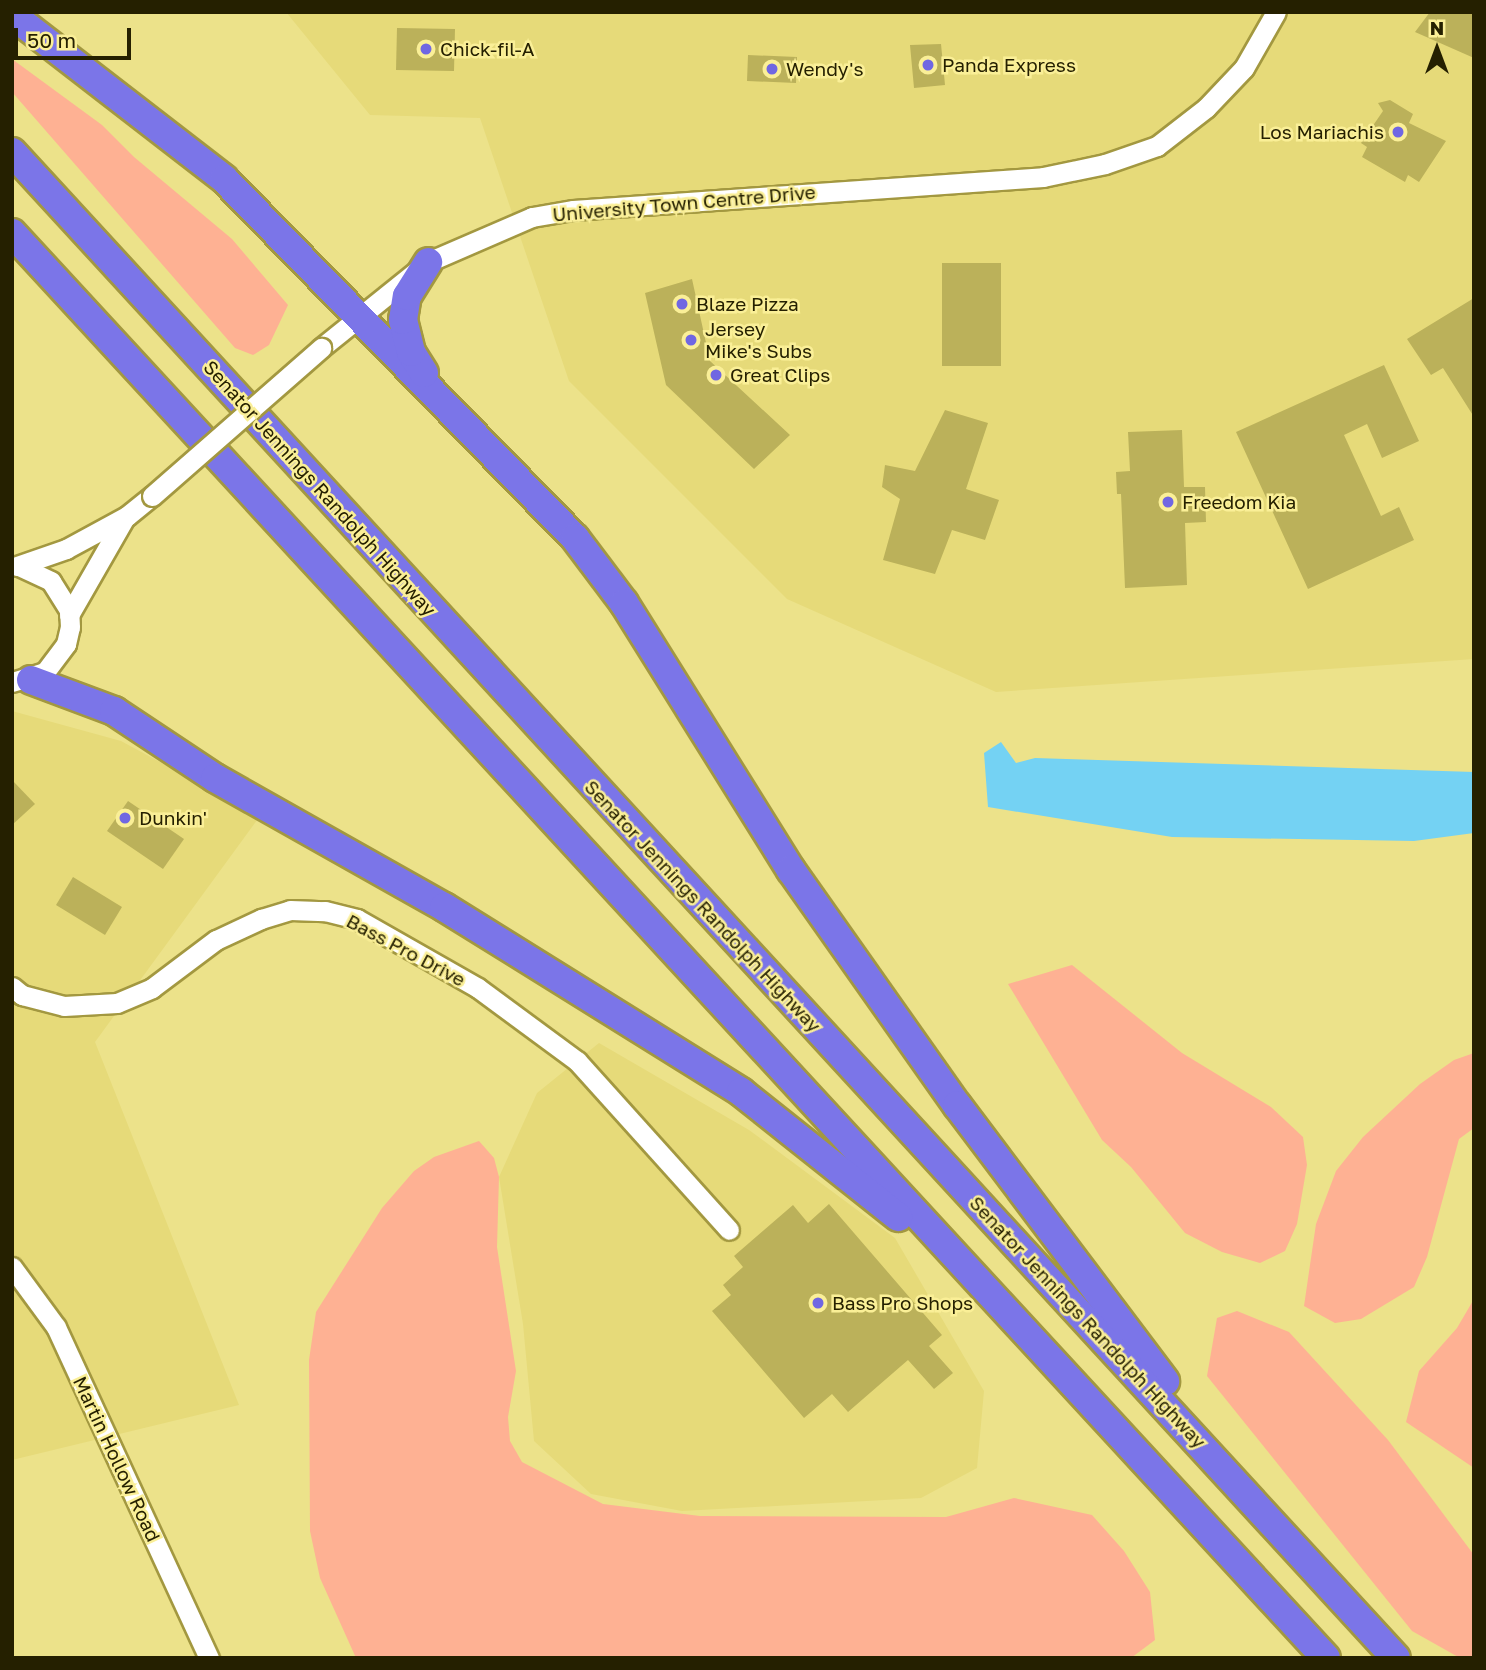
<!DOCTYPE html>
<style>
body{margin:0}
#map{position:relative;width:1486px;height:1670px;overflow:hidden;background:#ece28a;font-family:"Golos Text",sans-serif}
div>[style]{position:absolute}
.built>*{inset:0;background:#e6da79}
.green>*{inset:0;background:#feb193}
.water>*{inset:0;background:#74d2f3}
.building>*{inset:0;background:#bbb15a}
.roads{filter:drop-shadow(2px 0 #a39840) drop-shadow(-2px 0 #a39840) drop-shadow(0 2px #a39840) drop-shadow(0 -2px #a39840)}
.minor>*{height:19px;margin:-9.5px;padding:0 9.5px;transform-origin:9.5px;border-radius:9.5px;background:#fff}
.highway>*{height:28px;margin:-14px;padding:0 14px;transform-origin:14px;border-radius:14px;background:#7b75e8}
.bridges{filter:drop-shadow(2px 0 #a39840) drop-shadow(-2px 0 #a39840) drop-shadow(0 2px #a39840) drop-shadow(0 -2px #a39840)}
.minor-bridge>*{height:19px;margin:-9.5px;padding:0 9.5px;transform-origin:9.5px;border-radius:9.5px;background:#fff}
.dots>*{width:19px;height:19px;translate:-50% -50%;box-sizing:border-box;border:4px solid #faef97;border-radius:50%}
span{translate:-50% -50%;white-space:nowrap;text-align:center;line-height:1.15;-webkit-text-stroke:5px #faef97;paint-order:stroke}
.poi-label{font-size:19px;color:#252000}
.left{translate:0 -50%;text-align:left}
.right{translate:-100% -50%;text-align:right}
.street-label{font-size:19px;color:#252000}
.frame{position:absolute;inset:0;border:14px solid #252000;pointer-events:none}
.north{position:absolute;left:1402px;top:14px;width:70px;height:70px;-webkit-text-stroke:5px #faef97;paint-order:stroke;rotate:0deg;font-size:19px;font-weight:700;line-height:28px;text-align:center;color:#252000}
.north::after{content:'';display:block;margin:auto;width:24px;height:32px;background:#252000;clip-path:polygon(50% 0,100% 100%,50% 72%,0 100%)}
.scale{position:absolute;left:14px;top:28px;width:117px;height:32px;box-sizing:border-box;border:4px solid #252000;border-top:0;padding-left:9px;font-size:21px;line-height:24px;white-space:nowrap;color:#252000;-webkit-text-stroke:5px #faef97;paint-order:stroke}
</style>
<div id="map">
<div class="built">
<div style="clip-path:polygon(286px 12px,1474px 12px,1474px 659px,996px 692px,787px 599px,569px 381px,480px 118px,370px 115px)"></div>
<div style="clip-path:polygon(12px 711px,121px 741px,260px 816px,95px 1042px,239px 1405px,12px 1460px)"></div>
<div style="clip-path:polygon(599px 1043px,749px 1130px,895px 1238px,984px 1391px,977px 1468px,921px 1498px,682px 1511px,591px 1494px,534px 1441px,523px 1324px,499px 1177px,537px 1093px)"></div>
</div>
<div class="green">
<div style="clip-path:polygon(12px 59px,102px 125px,134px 157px,232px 239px,288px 305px,269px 345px,253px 355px,235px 348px,12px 92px)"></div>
<div style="clip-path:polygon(1072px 965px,1182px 1053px,1271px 1107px,1303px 1137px,1307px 1165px,1297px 1224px,1285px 1251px,1260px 1263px,1222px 1252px,1185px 1233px,1131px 1167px,1102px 1140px,1008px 984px)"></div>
<div style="clip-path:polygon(1474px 1053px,1474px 1128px,1459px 1139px,1427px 1257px,1414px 1287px,1361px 1319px,1335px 1323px,1304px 1306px,1316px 1224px,1336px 1171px,1363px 1137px,1420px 1084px,1454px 1060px)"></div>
<div style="clip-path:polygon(479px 1141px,494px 1158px,499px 1177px,497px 1247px,516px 1371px,508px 1417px,510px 1441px,522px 1462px,603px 1504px,700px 1516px,946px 1517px,1014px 1498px,1092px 1515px,1124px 1551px,1150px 1592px,1155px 1640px,1131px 1658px,356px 1658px,320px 1578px,310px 1531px,309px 1360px,316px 1312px,382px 1208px,414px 1171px,434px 1157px)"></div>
<div style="clip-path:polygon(1474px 1299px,1474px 1468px,1406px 1422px,1419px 1371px,1457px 1328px)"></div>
<div style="clip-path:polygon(1237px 1311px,1289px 1332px,1388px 1440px,1474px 1555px,1474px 1658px,1460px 1658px,1412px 1631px,1207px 1376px,1217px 1318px)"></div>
</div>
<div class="water">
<div style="clip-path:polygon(1001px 742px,1016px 763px,1035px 758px,1474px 772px,1474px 833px,1414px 841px,1172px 837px,988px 807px,984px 753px)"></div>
</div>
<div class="building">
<div style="clip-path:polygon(1430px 12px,1474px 12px,1474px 58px,1415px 32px)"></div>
<div style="clip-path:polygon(397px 28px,455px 29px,454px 71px,396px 70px)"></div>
<div style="clip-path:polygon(941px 44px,945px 85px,914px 88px,910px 45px)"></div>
<div style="clip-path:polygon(748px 55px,797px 57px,796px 83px,747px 81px)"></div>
<div style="clip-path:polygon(1390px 100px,1413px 114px,1409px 123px,1446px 141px,1419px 182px,1408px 175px,1405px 182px,1362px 157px,1367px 147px,1361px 143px,1383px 111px,1378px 103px)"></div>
<div style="clip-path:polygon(942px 263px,1001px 263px,1001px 366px,942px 366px)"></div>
<div style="clip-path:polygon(692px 279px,710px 361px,790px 435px,754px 469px,666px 385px,645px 293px)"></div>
<div style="clip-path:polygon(1474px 298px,1474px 417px,1443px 368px,1431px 375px,1407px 339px)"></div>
<div style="clip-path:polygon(1384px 365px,1419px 441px,1382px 458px,1367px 424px,1344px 435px,1381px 516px,1399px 507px,1414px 540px,1308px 589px,1236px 432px)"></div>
<div style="clip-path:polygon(945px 410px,988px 423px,966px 489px,999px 500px,985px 540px,952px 530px,935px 574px,883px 560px,900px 499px,882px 487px,885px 465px,915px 471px)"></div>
<div style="clip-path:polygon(1182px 430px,1184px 487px,1205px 487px,1206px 522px,1185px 523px,1187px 585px,1125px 588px,1121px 494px,1117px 494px,1116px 472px,1130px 471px,1128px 432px)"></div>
<div style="clip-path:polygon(12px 780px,35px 804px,12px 825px)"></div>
<div style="clip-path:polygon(128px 801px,184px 839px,163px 869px,107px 831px)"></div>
<div style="clip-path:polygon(73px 877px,122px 907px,105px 935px,56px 905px)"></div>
<div style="clip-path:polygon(829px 1204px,942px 1335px,929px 1346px,953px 1373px,934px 1389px,908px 1360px,848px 1412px,832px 1394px,804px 1418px,712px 1311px,731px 1295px,723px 1285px,743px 1267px,734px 1256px,793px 1205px,808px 1223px)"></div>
</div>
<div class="roads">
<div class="minor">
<div style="left:321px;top:348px;width:137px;rotate:-38.8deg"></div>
<div style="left:428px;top:262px;width:113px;rotate:-23.4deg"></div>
<div style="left:532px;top:217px;width:42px;rotate:-9.7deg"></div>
<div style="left:573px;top:210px;width:471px;rotate:-4deg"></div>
<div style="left:1043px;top:177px;width:63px;rotate:-11.8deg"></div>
<div style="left:1105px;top:164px;width:55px;rotate:-19.1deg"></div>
<div style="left:1157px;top:146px;width:62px;rotate:-37.8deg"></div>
<div style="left:1206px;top:108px;width:55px;rotate:-46.5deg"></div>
<div style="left:1244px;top:68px;width:64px;rotate:-60.3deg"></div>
<div style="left:17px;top:566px;width:52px;rotate:-19.1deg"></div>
<div style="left:66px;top:549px;width:69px;rotate:-28.4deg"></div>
<div style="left:127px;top:516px;width:32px;rotate:-39deg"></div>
<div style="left:69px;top:615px;width:111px;rotate:-60.2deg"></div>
<div style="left:12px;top:682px;width:34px;rotate:-17deg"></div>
<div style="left:45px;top:672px;width:35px;rotate:-53deg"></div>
<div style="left:66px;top:644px;width:17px;rotate:-77deg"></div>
<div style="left:70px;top:627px;width:17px;rotate:-93deg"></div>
<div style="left:69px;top:610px;width:34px;rotate:-122deg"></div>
<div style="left:51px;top:581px;width:35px;rotate:-155deg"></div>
<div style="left:12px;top:987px;width:13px;rotate:39deg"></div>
<div style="left:22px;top:995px;width:43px;rotate:14.7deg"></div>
<div style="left:64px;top:1006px;width:53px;rotate:-3.2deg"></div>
<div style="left:117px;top:1003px;width:38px;rotate:-23deg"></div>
<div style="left:152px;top:988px;width:80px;rotate:-36.9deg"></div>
<div style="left:216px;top:940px;width:50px;rotate:-25deg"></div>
<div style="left:261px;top:919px;width:30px;rotate:-17deg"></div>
<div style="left:290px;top:910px;width:35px;rotate:2deg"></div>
<div style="left:325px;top:911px;width:33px;rotate:14deg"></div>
<div style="left:357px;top:919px;width:139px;rotate:29.7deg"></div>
<div style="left:478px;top:988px;width:123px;rotate:36.4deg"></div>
<div style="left:577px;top:1061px;width:227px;rotate:48deg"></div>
<div style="left:12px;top:1267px;width:74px;rotate:53.7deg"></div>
<div style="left:56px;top:1327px;width:365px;rotate:65.2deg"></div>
</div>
<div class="highway">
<div style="left:12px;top:15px;width:268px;rotate:37.7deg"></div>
<div style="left:224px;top:179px;width:502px;rotate:45.65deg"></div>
<div style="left:575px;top:538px;width:81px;rotate:53deg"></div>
<div style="left:624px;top:603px;width:315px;rotate:58deg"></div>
<div style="left:791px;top:870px;width:288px;rotate:54.8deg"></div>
<div style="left:957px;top:1105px;width:346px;rotate:53deg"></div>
<div style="left:12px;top:152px;width:2045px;rotate:47.42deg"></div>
<div style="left:12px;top:233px;width:1938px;rotate:47.32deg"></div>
<div style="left:424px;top:373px;width:25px;rotate:-122deg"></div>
<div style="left:411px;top:352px;width:33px;rotate:-104deg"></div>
<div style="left:403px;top:320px;width:24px;rotate:-81deg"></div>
<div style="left:407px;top:296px;width:40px;rotate:-58deg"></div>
<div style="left:31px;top:680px;width:89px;rotate:20.5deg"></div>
<div style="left:114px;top:711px;width:121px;rotate:33.6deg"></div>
<div style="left:215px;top:778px;width:263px;rotate:29.4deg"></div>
<div style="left:444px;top:907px;width:350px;rotate:31.9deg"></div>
<div style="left:741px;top:1092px;width:201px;rotate:38.5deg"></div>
</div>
</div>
<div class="bridges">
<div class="minor-bridge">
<div style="left:152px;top:496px;width:225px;rotate:-41.2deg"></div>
</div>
</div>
<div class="dots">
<div style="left:426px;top:49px;background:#7067e2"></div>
<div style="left:928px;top:65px;background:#7067e2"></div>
<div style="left:772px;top:69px;background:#7067e2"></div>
<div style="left:1398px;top:132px;background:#7067e2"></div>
<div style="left:682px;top:304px;background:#7067e2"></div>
<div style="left:691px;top:340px;background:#7067e2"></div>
<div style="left:716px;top:375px;background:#7067e2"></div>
<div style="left:1168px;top:502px;background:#7067e2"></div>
<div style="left:125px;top:818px;background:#7067e2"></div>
<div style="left:818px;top:1303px;background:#7067e2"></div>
</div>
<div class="poi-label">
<span class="left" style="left:440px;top:49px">Chick-fil-A</span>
<span class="left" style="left:942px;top:65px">Panda Express</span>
<span class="left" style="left:786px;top:69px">Wendy's</span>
<span class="right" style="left:1384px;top:132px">Los Mariachis</span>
<span class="left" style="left:696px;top:304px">Blaze Pizza</span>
<span class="left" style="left:705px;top:340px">Jersey<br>Mike's Subs</span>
<span class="left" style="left:730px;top:375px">Great Clips</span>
<span class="left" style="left:1182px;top:502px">Freedom Kia</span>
<span class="left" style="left:139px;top:818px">Dunkin'</span>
<span class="left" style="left:832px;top:1303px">Bass Pro Shops</span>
</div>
<div class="street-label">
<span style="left:684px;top:203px;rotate:-5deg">University Town Centre Drive</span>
<span style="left:320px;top:488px;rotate:48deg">Senator Jennings Randolph Highway</span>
<span style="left:703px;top:906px;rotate:47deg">Senator Jennings Randolph Highway</span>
<span style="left:406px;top:950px;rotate:28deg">Bass Pro Drive</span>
<span style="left:1088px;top:1322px;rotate:47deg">Senator Jennings Randolph Highway</span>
<span style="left:117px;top:1459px;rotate:65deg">Martin Hollow Road</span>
</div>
<div class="frame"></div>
<div class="north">N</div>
<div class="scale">50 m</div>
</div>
